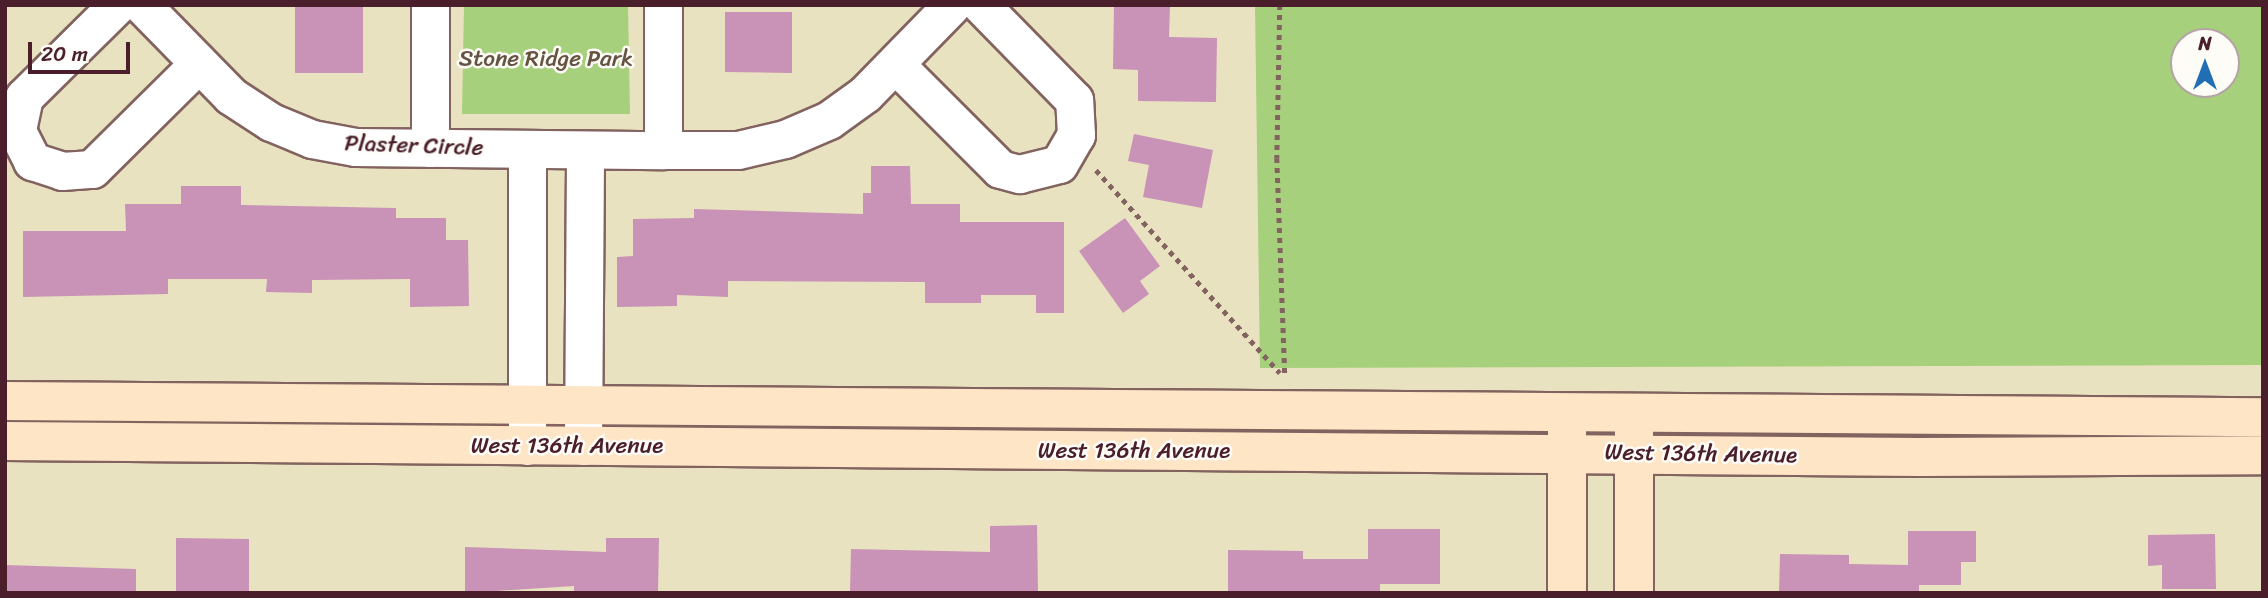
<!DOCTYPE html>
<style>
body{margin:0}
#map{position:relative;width:2268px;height:598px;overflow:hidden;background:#e9e2c0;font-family:Sriracha,sans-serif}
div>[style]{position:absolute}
.green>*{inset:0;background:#a6d07b}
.building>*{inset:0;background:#c992b7}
.path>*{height:4.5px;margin-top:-2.25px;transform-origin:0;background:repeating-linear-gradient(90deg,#82635f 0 5px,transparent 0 10px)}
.roads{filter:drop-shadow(2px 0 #82635f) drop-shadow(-2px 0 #82635f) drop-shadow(0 2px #82635f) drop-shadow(0 -2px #82635f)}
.street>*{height:37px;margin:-18.5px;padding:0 18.5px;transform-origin:18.5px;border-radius:18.5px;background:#fff}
.secondary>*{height:38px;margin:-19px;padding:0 19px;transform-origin:19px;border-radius:19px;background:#fde5c5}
span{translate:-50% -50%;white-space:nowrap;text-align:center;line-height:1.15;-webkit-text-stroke:5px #fdfcf7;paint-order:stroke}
.park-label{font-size:23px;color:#665443}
.street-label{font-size:23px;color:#4a1f2b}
.frame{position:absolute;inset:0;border:7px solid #4a1f2b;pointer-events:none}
.north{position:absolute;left:2170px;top:28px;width:70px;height:70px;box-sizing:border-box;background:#fdfcf7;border:2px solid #b5a4a5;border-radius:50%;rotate:0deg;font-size:19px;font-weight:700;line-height:28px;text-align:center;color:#4a1f2b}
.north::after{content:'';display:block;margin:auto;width:24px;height:32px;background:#1f6fb2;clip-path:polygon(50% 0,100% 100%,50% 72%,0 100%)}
.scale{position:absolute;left:28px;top:42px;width:102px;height:32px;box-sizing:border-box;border:4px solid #4a1f2b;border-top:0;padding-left:9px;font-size:21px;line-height:24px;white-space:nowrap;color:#4a1f2b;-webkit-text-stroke:5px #fdfcf7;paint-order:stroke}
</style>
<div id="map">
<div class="green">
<div style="clip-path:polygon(464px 5px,628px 5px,630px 114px,462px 114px)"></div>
<div style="clip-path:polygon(evenodd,1255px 5px,2263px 5px,2263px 365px,1260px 368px,1255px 5px,2184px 42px,2226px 42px,2226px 84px,2184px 84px,2184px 42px)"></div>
</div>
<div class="building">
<div style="clip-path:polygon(1114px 5px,1170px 5px,1169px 37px,1217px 38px,1216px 102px,1138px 101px,1138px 70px,1113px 69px)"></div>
<div style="clip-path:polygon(295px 7px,363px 7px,363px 73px,295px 73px)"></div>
<div style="clip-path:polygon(725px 12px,792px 12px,792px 73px,725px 72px)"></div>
<div style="clip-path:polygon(1134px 134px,1213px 150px,1202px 208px,1143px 197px,1149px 165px,1128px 161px)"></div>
<div style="clip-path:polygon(871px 166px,910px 166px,911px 204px,960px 204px,960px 222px,1064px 222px,1064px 313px,1036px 313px,1036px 295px,981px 295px,981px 303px,925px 303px,925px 282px,728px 281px,728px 297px,677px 295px,677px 306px,617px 307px,617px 257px,633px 256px,633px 219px,694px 218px,694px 209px,863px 214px,863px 193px,871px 193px)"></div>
<div style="clip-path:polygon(181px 186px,241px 186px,241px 205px,396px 208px,396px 218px,446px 218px,446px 240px,468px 240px,469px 306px,410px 307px,410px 279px,312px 280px,312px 293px,266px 292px,267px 279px,168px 279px,168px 294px,23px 297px,23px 231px,126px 231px,125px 204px,181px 204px)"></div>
<div style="clip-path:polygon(1125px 218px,1160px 266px,1140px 281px,1149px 294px,1123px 313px,1079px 251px)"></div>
<div style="clip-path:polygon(1037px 525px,1038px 593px,850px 592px,851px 549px,990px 552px,990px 526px)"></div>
<div style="clip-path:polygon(1368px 529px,1440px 529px,1440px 584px,1380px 584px,1380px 593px,1228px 593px,1228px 550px,1303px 551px,1303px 559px,1368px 559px)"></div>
<div style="clip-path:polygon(1908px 531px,1976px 531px,1976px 562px,1961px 562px,1961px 585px,1919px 585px,1919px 593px,1779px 593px,1780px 554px,1849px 555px,1849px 564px,1908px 565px)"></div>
<div style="clip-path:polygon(2215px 534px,2216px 589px,2162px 589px,2162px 565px,2148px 566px,2148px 535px)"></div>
<div style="clip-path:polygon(176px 538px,249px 539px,249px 593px,176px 593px)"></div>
<div style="clip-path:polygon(606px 538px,659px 538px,658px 592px,574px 591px,574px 586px,465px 593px,465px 547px,606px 552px)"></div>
<div style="clip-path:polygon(5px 565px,136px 569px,136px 593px,5px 593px)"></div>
</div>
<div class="path">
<div style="left:1280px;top:5px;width:153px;rotate:91.1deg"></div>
<div style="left:1277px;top:158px;width:217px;rotate:87.9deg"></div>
<div style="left:1096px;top:170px;width:274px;rotate:47.8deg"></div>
</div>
<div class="roads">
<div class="street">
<div style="left:117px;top:5px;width:131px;rotate:135.3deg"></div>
<div style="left:24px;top:97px;width:35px;rotate:102deg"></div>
<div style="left:17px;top:131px;width:34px;rotate:63deg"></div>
<div style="left:32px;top:161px;width:32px;rotate:18deg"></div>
<div style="left:62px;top:171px;width:30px;rotate:-4deg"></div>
<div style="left:92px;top:169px;width:149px;rotate:-44.7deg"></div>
<div style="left:142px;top:5px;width:127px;rotate:45.6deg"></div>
<div style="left:231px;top:96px;width:48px;rotate:33deg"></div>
<div style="left:271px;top:122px;width:44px;rotate:22.5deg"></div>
<div style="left:312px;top:139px;width:44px;rotate:10.5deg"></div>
<div style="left:355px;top:147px;width:308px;rotate:0.6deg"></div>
<div style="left:663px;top:150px;width:75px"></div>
<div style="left:738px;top:150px;width:48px;rotate:-13.2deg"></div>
<div style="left:785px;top:139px;width:48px;rotate:-23.4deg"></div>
<div style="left:829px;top:120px;width:44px;rotate:-35.8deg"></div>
<div style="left:865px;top:94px;width:124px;rotate:-45.7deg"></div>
<div style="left:663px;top:5px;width:145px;rotate:90deg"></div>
<div style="left:895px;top:64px;width:148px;rotate:45deg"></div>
<div style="left:1000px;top:169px;width:20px;rotate:15deg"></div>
<div style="left:1019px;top:174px;width:41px;rotate:-14deg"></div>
<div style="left:1059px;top:164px;width:34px;rotate:-60deg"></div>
<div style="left:1076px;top:135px;width:35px;rotate:-93deg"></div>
<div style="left:1074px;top:100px;width:133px;rotate:-134.4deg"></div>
<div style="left:430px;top:148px;width:143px;rotate:-90deg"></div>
<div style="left:527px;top:446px;width:296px;rotate:-90deg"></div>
<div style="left:583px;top:446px;width:296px;rotate:-89.6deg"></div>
</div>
<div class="secondary">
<div style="left:5px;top:401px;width:2258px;rotate:0.41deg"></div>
<div style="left:5px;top:441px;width:1915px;rotate:0.48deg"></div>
<div style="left:1920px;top:457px;width:343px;rotate:-0.3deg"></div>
<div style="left:1567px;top:593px;width:167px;rotate:-90deg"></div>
<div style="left:1634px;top:593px;width:166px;rotate:-90deg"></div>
</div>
</div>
<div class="park-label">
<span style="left:546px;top:59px">Stone Ridge Park</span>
</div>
<div class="street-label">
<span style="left:414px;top:146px;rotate:2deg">Plaster Circle</span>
<span style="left:567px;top:446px">West 136th Avenue</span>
<span style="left:1134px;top:451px">West 136th Avenue</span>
<span style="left:1701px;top:454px;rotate:1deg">West 136th Avenue</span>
</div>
<div class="frame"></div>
<div class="north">N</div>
<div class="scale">20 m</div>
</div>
